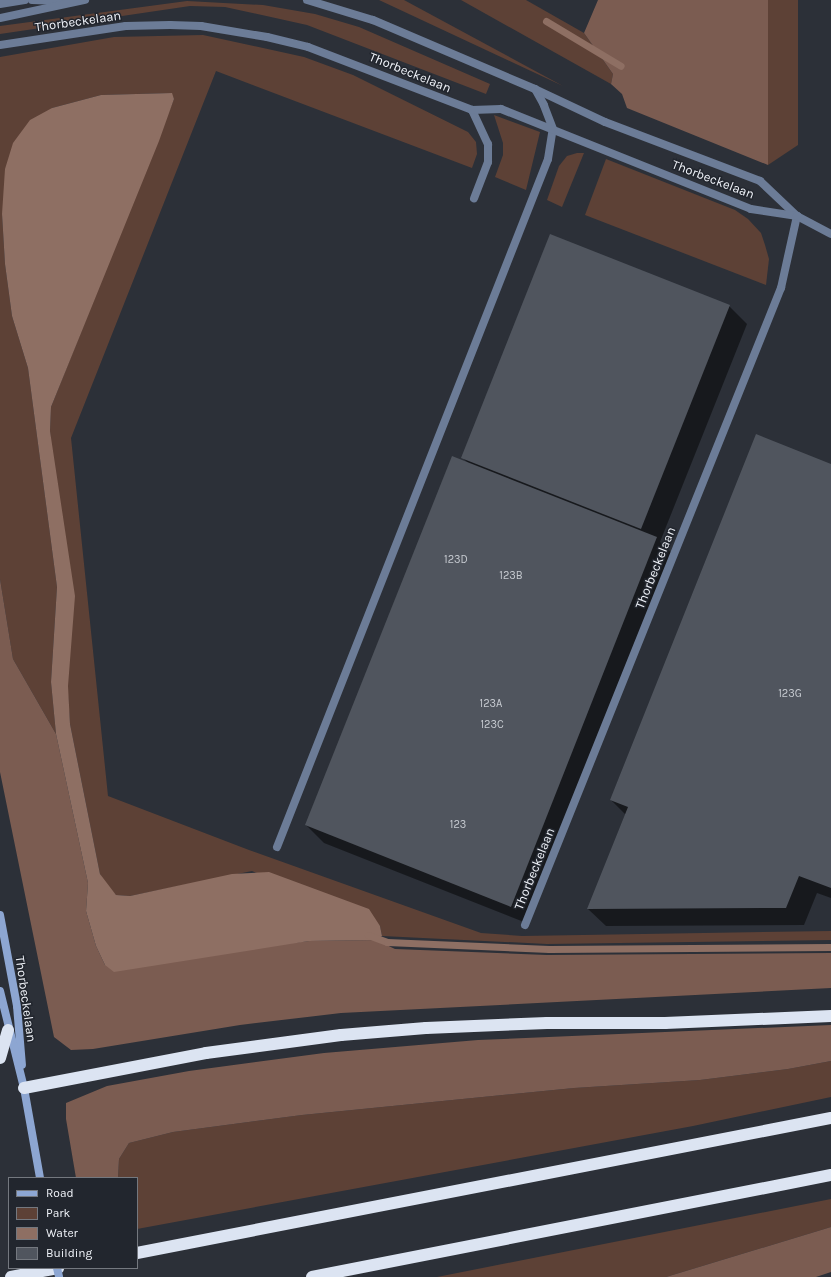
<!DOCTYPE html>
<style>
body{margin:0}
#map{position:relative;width:831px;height:1277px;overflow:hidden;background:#2c3038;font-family:Karla,sans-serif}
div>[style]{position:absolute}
.green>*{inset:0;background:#5d4136}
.forest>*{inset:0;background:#7b5c51}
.water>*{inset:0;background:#8e6f63}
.shadow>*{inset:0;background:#0007}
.stream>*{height:7px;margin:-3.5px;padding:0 3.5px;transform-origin:3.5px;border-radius:3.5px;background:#8e6f63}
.building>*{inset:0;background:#50555e}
.lane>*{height:8px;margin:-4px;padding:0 4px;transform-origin:4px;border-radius:4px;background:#6c7c97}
.street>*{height:8px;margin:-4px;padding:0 4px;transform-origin:4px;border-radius:4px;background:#6c7c97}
.secondary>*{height:8px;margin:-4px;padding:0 4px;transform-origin:4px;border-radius:4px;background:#8da6d2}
.highway>*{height:12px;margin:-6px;padding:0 6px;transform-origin:6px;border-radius:6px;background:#dce4f2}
.secondary-bridge>*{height:8px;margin:-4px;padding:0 4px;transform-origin:4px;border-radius:4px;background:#8da6d2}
span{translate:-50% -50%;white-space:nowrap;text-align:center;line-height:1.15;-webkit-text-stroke:3px #22262e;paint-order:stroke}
.number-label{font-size:11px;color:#c8ccd2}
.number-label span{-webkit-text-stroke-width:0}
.street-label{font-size:13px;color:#f0f3f9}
.legend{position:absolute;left:8px;top:1177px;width:130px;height:92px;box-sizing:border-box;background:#22262e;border:1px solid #74787f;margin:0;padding:5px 7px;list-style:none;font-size:12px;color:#f0f3f9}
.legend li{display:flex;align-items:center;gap:8px;height:20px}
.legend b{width:20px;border:1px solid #74787f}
</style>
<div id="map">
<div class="green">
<div style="clip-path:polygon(379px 0,404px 0,563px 86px)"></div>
<div style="clip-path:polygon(461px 0,526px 0,584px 33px,613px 74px,611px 84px)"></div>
<div style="clip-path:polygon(768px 0,798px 0,798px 145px,768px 165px)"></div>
<div style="clip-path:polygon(187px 1px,263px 5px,315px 14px,359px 27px,490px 84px,486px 94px,307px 25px,225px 7px,190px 6px,0 34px,0 26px)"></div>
<div style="clip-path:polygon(203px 35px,304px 57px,353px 75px,468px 132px,476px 142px,477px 154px,472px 168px,216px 71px,71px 438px,108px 796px,249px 850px,481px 933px,522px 936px,831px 931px,831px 940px,547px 944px,382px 936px,380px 926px,252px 871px,130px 896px,116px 895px,106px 885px,100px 874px,70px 724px,50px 431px,51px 407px,174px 99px,171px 93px,101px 95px,52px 108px,2px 214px,5px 264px,12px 316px,28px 368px,57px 587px,51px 682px,56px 734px,13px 659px,0 579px,0 57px,114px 37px)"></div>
<div style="clip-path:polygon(494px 115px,540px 132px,526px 190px,495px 177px,503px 155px,503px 143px)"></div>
<div style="clip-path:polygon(577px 153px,584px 153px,562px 207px,547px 200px,559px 166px,567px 156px)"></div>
<div style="clip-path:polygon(606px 159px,735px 210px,748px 219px,761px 233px,765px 245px,769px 259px,766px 285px,585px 215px)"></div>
<div style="clip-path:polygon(831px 1061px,831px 1097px,693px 1126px,137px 1229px,137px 1178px,118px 1178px,119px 1159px,129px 1143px,173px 1132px,302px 1115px,574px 1088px,700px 1080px,788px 1069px)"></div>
<div style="clip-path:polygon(831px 1199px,831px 1227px,666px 1277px,437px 1277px)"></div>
</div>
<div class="forest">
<div style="clip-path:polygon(598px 0,768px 0,768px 165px,627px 108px,622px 94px,611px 84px,613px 74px,584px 33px)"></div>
<div style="clip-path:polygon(0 579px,13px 659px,56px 734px,88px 883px,86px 911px,96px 946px,105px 965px,309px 941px,376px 940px,395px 949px,547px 955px,831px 953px,831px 988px,341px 1013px,240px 1025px,93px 1049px,71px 1050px,54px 1037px,0 772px)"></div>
<div style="clip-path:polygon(831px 1025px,831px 1061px,788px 1069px,700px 1080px,574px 1088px,302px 1115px,173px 1132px,129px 1143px,119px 1159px,118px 1178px,76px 1178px,66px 1119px,66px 1103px,107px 1086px,189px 1071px,324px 1053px,478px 1040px)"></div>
<div style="clip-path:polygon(831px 1227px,831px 1272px,816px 1277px,666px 1277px)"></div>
</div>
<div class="water">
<div style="clip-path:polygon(172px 93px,174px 99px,159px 141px,51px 407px,50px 431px,75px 596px,68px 686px,70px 724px,100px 874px,116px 895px,130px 896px,232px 874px,269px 872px,369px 909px,380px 926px,382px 936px,376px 940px,309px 941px,114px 972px,105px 965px,96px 946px,86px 911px,88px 883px,56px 734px,51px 682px,57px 587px,28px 368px,12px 316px,5px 264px,2px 214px,5px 169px,13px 143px,30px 120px,52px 108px,101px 95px)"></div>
</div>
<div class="shadow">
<div style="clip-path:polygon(729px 306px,747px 324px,660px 542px,675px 556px,529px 924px,324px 843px,306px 825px,468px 463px,463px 458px)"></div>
<div style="clip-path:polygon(831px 465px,831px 898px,817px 893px,804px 925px,606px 926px,588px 909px,626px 815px,611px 800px)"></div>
</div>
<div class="stream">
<div style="left:546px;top:21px;width:87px;rotate:31deg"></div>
<div style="left:368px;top:935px;width:20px;rotate:20deg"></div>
<div style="left:387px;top:942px;width:162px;rotate:2.5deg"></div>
<div style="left:549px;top:949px;width:282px;rotate:-0.4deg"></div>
</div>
<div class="building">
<div style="clip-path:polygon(550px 234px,730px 305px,641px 529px,461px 458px)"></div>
<div style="clip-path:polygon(756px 434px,831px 464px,831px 888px,799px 876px,786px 908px,587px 909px,628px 807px,610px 800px)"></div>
<div style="clip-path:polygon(452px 456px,657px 537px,511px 907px,305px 825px)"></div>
</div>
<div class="lane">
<div style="left:472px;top:110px;width:38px;rotate:65deg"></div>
<div style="left:488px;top:144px;width:18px;rotate:90deg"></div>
<div style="left:488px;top:162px;width:39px;rotate:111deg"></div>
<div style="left:277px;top:847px;width:739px;rotate:-68.5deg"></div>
<div style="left:548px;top:159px;width:30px;rotate:-81deg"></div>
<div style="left:553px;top:129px;width:26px;rotate:-111deg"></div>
<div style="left:544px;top:105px;width:18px;rotate:-119deg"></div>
<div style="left:525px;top:925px;width:687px;rotate:-68.11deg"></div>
<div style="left:781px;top:288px;width:74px;rotate:-77.5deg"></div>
</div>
<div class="street">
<div style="left:32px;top:0;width:34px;rotate:2deg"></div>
<div style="left:307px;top:0;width:69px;rotate:16.9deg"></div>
<div style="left:373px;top:20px;width:176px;rotate:23.1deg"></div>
<div style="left:535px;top:89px;width:77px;rotate:25.2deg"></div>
<div style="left:605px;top:122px;width:166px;rotate:20.8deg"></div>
<div style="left:760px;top:181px;width:51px;rotate:43.4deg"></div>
<div style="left:0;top:4px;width:25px;rotate:-9deg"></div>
<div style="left:0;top:18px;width:87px;rotate:-12deg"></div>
<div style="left:0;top:45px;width:127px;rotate:-8.6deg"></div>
<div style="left:126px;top:26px;width:44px;rotate:-1.3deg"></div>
<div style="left:170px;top:25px;width:31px;rotate:2deg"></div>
<div style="left:201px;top:26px;width:67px;rotate:9.5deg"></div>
<div style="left:267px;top:37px;width:42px;rotate:13.7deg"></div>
<div style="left:308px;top:47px;width:176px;rotate:21deg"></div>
<div style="left:472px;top:110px;width:29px;rotate:-2deg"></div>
<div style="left:501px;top:109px;width:269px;rotate:21.8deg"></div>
<div style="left:751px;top:209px;width:47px;rotate:8.7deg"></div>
<div style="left:797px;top:216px;width:38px;rotate:28deg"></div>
</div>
<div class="secondary">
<div style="left:0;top:915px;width:93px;rotate:79.4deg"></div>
<div style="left:17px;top:1006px;width:59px;rotate:85.2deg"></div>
<div style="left:0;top:991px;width:100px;rotate:76.1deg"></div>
<div style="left:24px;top:1088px;width:91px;rotate:79.9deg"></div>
</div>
<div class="highway">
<div style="left:0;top:1058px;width:29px;rotate:-74deg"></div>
<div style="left:24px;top:1088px;width:185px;rotate:-10.9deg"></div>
<div style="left:206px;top:1053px;width:136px;rotate:-7.6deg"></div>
<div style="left:341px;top:1035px;width:85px;rotate:-4.7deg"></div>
<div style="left:426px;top:1028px;width:121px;rotate:-2.4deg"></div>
<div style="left:547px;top:1023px;width:118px"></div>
<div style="left:665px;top:1023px;width:166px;rotate:-2.4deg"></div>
<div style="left:137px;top:1253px;width:707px;rotate:-11.01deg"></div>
<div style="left:11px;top:1277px;width:48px;rotate:-10.8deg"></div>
<div style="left:312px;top:1277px;width:529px;rotate:-11.12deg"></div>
</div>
<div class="secondary-bridge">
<div style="left:57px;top:1268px;width:9px;rotate:77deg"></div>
</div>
<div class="number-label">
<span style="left:456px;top:560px">123D</span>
<span style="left:511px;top:576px">123B</span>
<span style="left:790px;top:694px">123G</span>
<span style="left:491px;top:704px">123A</span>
<span style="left:492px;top:725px">123C</span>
<span style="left:458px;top:825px">123</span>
</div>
<div class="street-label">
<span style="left:78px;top:22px;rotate:-8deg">Thorbeckelaan</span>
<span style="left:410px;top:73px;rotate:22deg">Thorbeckelaan</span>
<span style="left:713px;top:180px;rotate:21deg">Thorbeckelaan</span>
<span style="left:656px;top:568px;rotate:-68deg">Thorbeckelaan</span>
<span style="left:535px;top:869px;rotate:-68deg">Thorbeckelaan</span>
<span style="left:25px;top:999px;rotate:82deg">Thorbeckelaan</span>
</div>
<ul class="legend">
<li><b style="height:5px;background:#8da6d2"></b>Road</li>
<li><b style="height:11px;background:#5d4136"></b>Park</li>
<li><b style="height:11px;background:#8e6f63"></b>Water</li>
<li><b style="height:11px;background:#50555e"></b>Building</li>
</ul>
</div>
